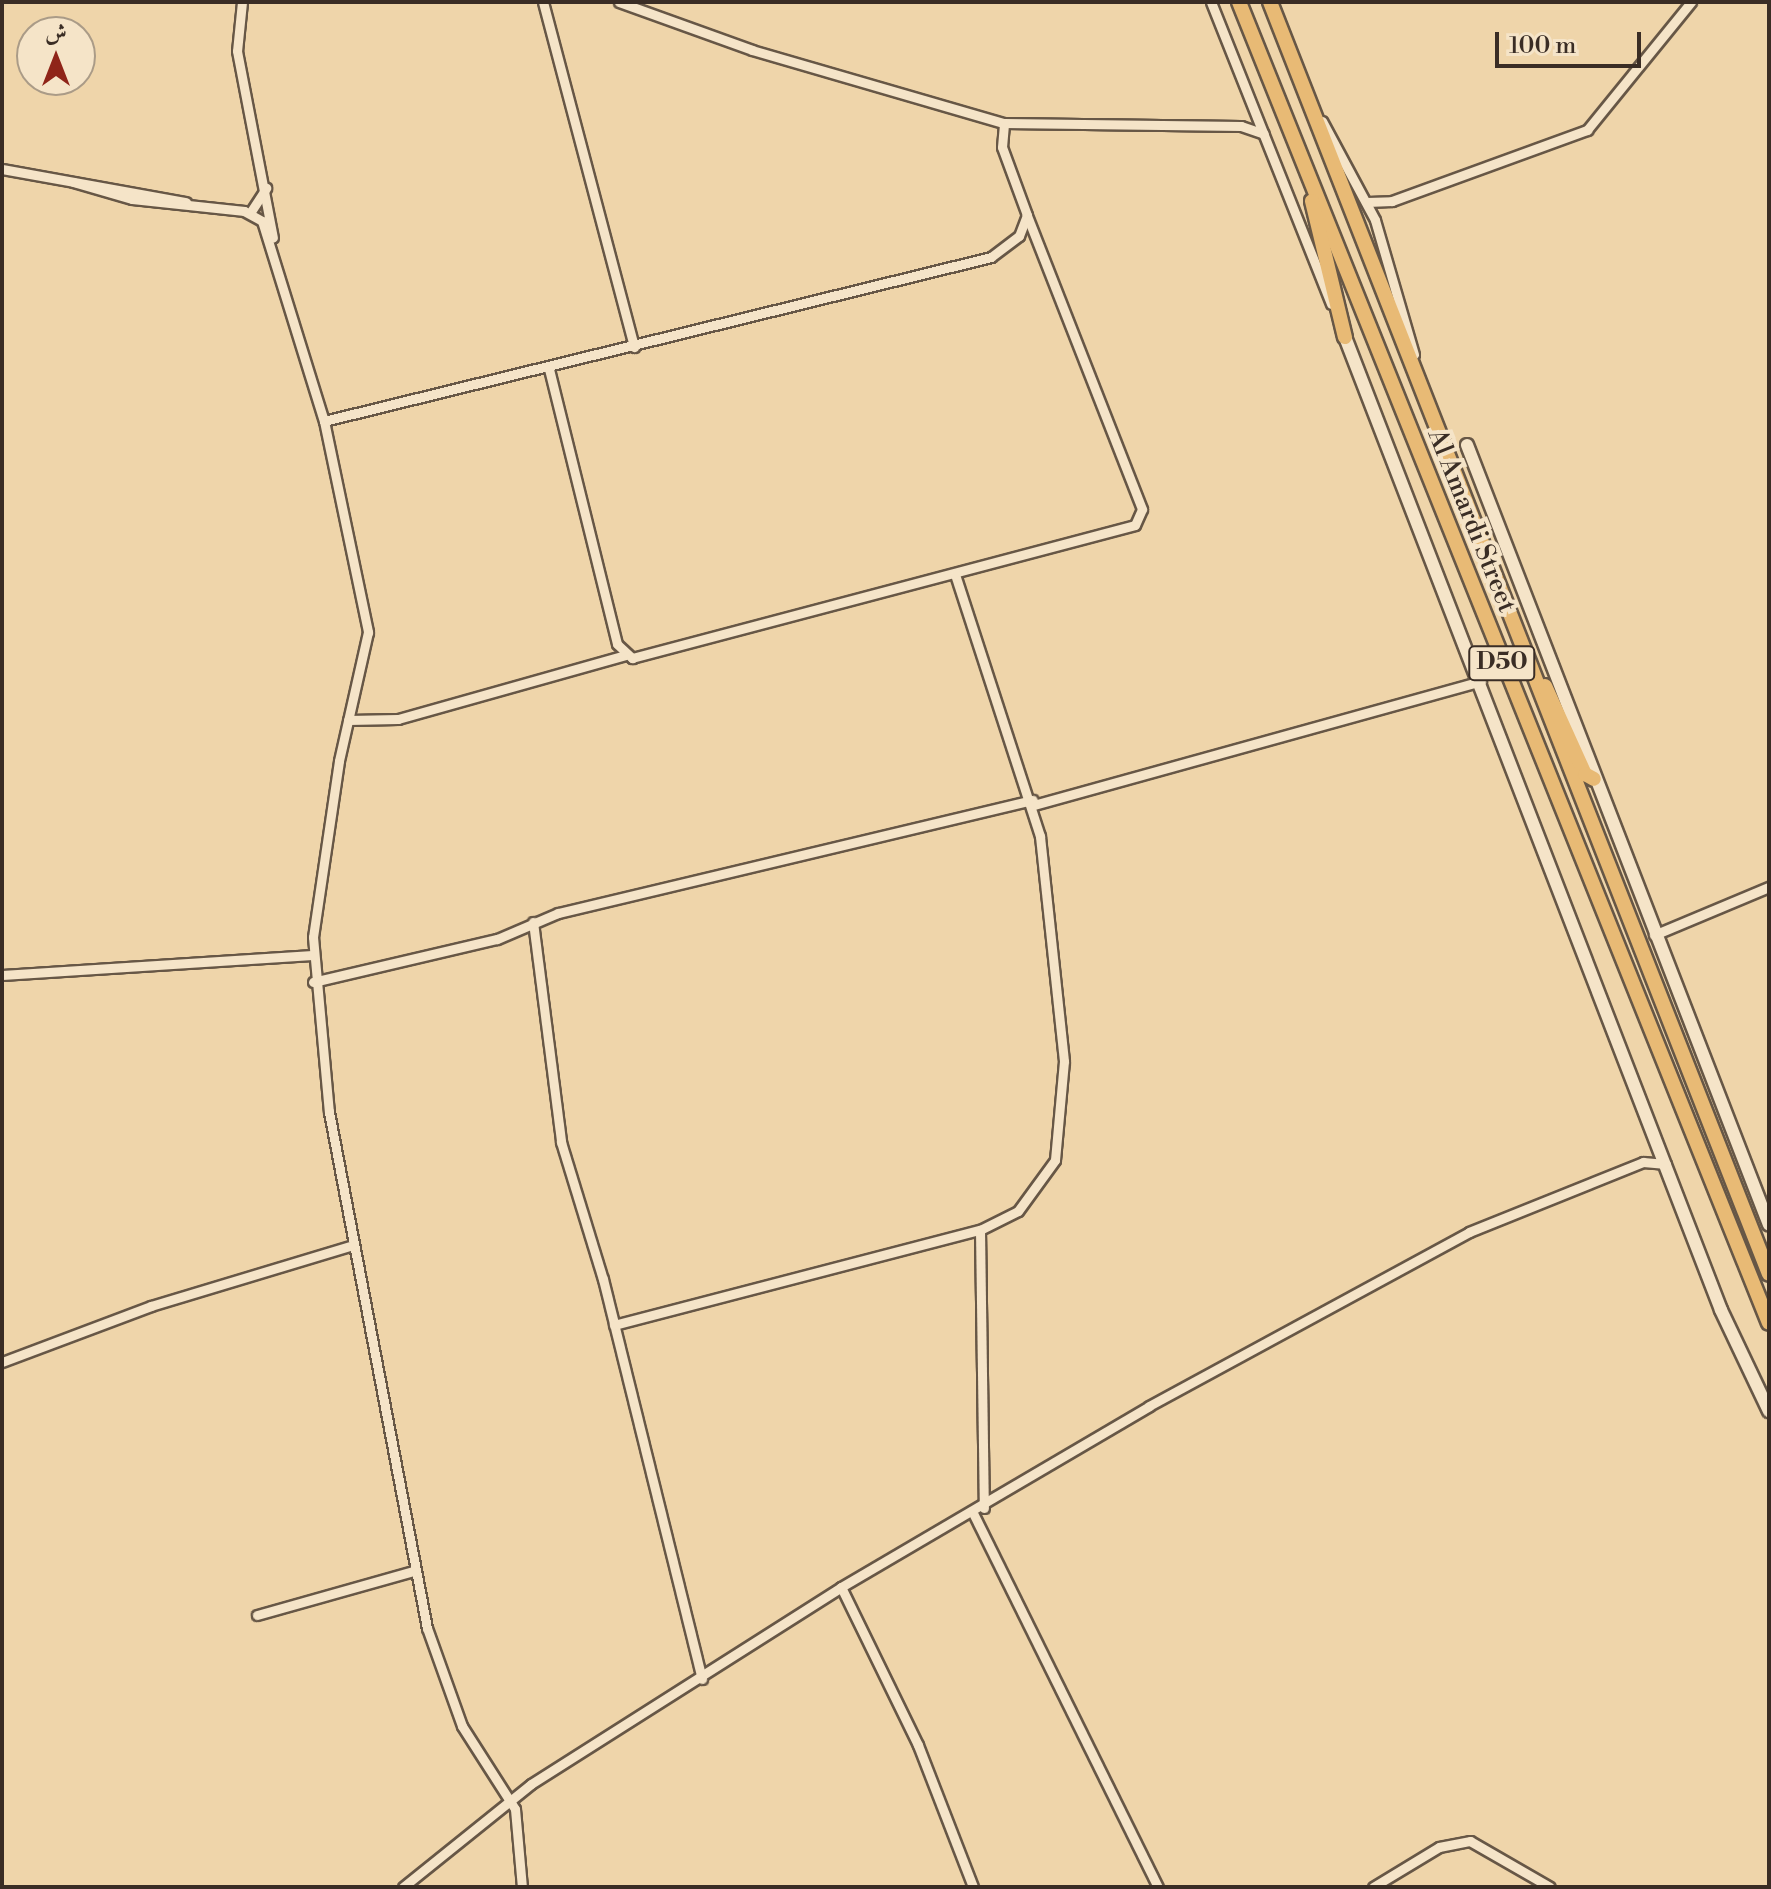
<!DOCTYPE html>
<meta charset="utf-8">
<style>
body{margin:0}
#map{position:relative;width:1771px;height:1889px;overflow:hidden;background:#efd5aa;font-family:"Libre Bodoni",Amiri,serif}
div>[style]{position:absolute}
.roads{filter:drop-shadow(2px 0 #675746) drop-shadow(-2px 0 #675746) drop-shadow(0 2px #675746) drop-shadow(0 -2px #675746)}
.street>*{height:9px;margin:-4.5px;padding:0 4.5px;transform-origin:4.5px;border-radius:4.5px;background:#f5e4c8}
.secondary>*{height:12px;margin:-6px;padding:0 6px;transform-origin:6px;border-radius:6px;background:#f5e4c8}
.primary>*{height:14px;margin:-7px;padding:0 7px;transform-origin:7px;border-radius:7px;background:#e8ba75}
span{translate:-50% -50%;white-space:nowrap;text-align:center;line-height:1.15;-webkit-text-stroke:8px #f5e4c8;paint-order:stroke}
.shield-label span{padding:2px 6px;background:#f5e4c8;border:2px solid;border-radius:6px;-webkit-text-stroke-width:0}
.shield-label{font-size:24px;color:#3a2d25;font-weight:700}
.street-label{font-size:26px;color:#3a2d25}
.frame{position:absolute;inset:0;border:4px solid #3a2d25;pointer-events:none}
.north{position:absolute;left:16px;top:16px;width:80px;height:80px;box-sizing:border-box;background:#f5e4c8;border:2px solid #aa9b87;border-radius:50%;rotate:0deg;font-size:22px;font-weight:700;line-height:32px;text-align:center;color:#3a2d25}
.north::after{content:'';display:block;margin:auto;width:28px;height:36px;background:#8f2418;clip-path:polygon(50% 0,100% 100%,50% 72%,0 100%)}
.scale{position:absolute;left:1495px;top:32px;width:146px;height:36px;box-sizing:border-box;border:4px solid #3a2d25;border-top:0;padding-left:10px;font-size:24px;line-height:28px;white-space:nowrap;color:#3a2d25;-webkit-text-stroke:6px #f5e4c8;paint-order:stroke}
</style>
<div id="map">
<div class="roads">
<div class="street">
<div style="left:242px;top:2px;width:49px;rotate:95.8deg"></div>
<div style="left:237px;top:51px;width:190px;rotate:79.1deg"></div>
<div style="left:543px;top:2px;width:357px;rotate:75.2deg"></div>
<div style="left:619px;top:2px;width:141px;rotate:19.8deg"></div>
<div style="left:752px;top:50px;width:262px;rotate:16.2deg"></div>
<div style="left:1004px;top:123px;width:237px;rotate:0.7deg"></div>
<div style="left:1241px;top:126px;width:24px;rotate:19deg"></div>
<div style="left:1211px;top:2px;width:325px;rotate:68.3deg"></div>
<div style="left:1322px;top:121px;width:112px;rotate:61.8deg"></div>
<div style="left:1375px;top:220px;width:140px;rotate:73.8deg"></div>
<div style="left:2px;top:169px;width:187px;rotate:10.2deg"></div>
<div style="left:73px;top:182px;width:61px;rotate:16.1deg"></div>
<div style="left:132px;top:199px;width:113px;rotate:6.1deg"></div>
<div style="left:244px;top:211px;width:21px;rotate:29deg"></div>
<div style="left:262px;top:221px;width:209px;rotate:72.8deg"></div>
<div style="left:324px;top:421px;width:216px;rotate:78.2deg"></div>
<div style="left:368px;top:632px;width:132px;rotate:102.7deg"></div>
<div style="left:339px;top:761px;width:178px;rotate:98.4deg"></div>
<div style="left:313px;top:937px;width:176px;rotate:84.8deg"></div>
<div style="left:329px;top:1112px;width:525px;rotate:79.25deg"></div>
<div style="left:427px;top:1628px;width:104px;rotate:70.3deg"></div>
<div style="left:462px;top:1726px;width:98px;rotate:57.4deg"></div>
<div style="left:515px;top:1809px;width:78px;rotate:84.9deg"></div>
<div style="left:1367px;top:202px;width:25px;rotate:-2deg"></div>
<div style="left:1392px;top:201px;width:208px;rotate:-20deg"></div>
<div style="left:1587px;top:130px;width:165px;rotate:-50.9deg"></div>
<div style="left:250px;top:213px;width:30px;rotate:-57deg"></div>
<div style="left:549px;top:369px;width:283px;rotate:76.1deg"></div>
<div style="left:617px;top:644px;width:21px;rotate:43deg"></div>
<div style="left:632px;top:658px;width:520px;rotate:-14.81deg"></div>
<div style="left:1135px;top:525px;width:17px;rotate:-66deg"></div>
<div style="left:1142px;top:509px;width:316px;rotate:-111.4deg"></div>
<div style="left:324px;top:421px;width:687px;rotate:-13.81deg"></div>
<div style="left:991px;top:257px;width:35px;rotate:-37deg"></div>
<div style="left:1019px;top:236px;width:22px;rotate:-69deg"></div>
<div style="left:1027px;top:215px;width:72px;rotate:-110.2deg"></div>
<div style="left:1002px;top:147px;width:24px;rotate:-85deg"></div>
<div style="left:348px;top:720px;width:50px;rotate:-1.1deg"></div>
<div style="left:398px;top:719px;width:236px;rotate:-15.7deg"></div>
<div style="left:1034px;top:805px;width:464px;rotate:-15.5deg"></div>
<div style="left:533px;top:922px;width:222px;rotate:82.7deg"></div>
<div style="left:561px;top:1142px;width:143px;rotate:73deg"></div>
<div style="left:603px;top:1279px;width:412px;rotate:76.1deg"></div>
<div style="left:1654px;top:935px;width:125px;rotate:-22.7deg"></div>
<div style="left:2px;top:975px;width:311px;rotate:-3.7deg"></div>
<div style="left:313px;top:982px;width:189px;rotate:-13.2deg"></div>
<div style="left:497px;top:939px;width:66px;rotate:-23.1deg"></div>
<div style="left:558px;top:913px;width:488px;rotate:-13.4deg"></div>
<div style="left:980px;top:1230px;width:278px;rotate:89.2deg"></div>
<div style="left:614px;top:1325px;width:378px;rotate:-14.6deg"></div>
<div style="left:980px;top:1230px;width:42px;rotate:-26.6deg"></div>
<div style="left:1018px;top:1211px;width:63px;rotate:-54deg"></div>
<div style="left:1055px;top:1160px;width:99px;rotate:-84.8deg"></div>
<div style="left:1064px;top:1061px;width:226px;rotate:-96.1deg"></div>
<div style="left:1040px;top:836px;width:275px;rotate:-108deg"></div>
<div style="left:2px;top:1362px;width:159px;rotate:-20.6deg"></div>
<div style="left:151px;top:1306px;width:211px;rotate:-16.8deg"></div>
<div style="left:974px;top:1515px;width:415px;rotate:63.7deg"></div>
<div style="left:841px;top:1587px;width:176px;rotate:64deg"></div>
<div style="left:918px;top:1745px;width:152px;rotate:68.8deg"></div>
<div style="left:257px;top:1615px;width:163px;rotate:-15.7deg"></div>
<div style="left:403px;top:1887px;width:164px;rotate:-38.8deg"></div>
<div style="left:531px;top:1784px;width:367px;rotate:-32.4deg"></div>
<div style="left:841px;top:1587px;width:357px;rotate:-30.4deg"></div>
<div style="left:1149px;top:1406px;width:364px;rotate:-28.5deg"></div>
<div style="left:1469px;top:1232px;width:188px;rotate:-21.9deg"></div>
<div style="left:1643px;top:1162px;width:23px;rotate:5deg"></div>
<div style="left:1373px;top:1887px;width:77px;rotate:-31.2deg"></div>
<div style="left:1439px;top:1847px;width:32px;rotate:-11deg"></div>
<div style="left:1470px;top:1841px;width:92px;rotate:29.9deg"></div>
</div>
<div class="secondary">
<div style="left:1345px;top:337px;width:1043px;rotate:68.87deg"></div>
<div style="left:1721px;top:1310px;width:112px;rotate:64.6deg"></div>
<div style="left:1467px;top:445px;width:836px;rotate:68.83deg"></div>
</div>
<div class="primary">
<div style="left:1239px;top:2px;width:1423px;rotate:68.14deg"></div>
<div style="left:1270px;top:2px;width:1366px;rotate:68.58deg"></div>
<div style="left:1312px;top:201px;width:140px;rotate:76.4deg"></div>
<div style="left:1545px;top:686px;width:97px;rotate:65.6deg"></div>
<div style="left:1585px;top:774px;width:10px;rotate:29deg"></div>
</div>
</div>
<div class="shield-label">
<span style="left:1502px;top:663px">D50</span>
</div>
<div class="street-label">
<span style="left:1471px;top:521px;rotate:68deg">Al Amardi Street</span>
</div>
<div class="frame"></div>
<div class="north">ش</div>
<div class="scale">100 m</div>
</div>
